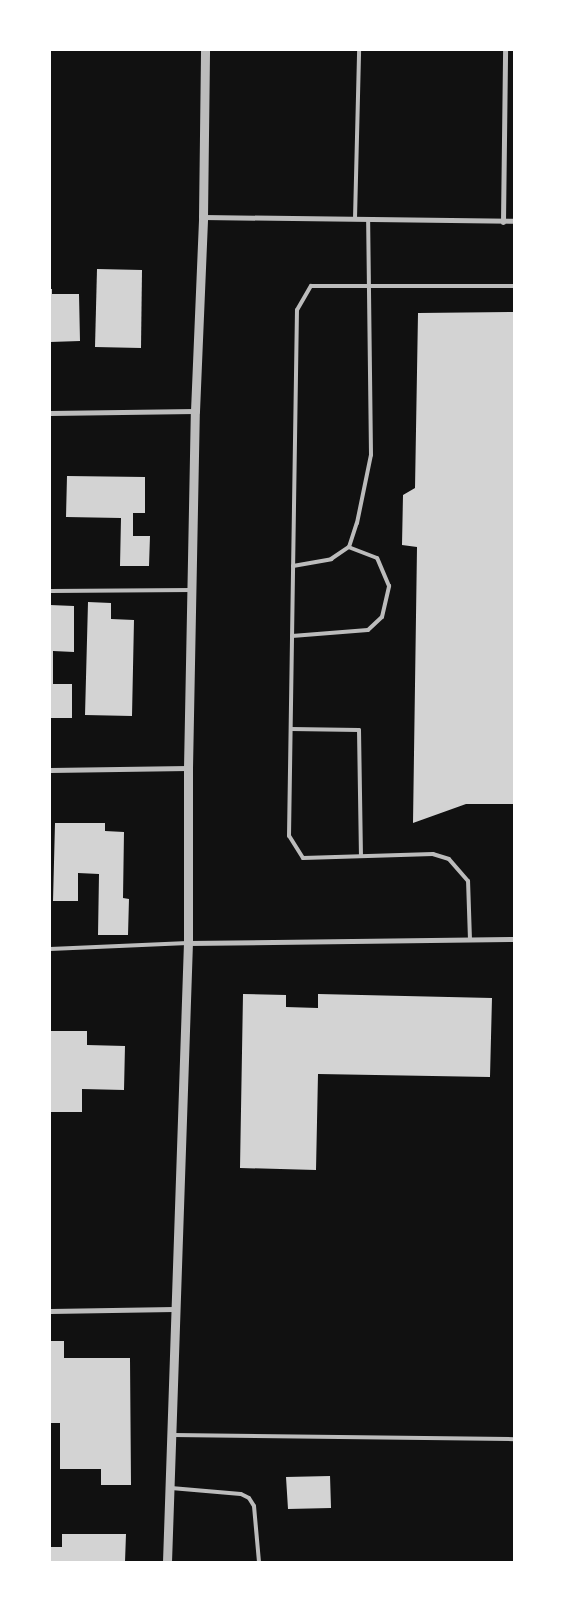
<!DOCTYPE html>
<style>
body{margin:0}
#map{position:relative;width:564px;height:1612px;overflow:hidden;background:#111;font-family:Cabin,sans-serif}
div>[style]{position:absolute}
.building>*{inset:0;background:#d3d3d3}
.service>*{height:4px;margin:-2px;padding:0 2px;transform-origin:2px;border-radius:2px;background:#bcbcbc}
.minor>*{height:5px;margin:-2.5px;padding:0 2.5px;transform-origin:2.5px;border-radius:2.5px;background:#bcbcbc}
.tertiary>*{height:9px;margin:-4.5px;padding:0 4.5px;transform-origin:4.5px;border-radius:4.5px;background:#bcbcbc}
span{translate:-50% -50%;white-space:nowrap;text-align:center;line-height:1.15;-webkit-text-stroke:4px #fff;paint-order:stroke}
.frame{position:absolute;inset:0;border:51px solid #fff;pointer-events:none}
</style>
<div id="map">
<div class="building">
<div style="clip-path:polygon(97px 269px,142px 270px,141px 348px,95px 347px)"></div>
<div style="clip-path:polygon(50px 289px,52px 289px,52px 294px,79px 294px,80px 341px,50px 342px)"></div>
<div style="clip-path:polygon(514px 312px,514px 804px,466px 804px,413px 823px,417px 547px,402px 545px,403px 495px,415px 488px,418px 313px)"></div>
<div style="clip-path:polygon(67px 476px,145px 477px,145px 513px,133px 513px,133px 536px,150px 536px,149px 566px,120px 566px,121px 518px,66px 517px)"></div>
<div style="clip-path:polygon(88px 602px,111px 603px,111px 619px,134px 620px,132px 716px,85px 715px)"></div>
<div style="clip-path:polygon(50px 605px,74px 606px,74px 652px,53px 651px,53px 684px,72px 684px,72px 718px,50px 718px)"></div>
<div style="clip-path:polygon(55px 823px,105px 823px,105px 831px,124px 832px,123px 898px,129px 899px,128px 935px,98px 935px,99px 874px,78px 873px,78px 901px,53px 901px)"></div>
<div style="clip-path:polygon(243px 994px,286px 995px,286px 1007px,318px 1008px,318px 994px,492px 998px,490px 1077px,318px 1074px,316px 1170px,240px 1168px)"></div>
<div style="clip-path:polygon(50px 1031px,87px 1031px,87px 1045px,125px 1046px,124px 1090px,82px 1089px,82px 1112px,50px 1112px)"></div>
<div style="clip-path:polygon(50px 1341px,64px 1341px,64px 1358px,130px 1358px,131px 1485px,101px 1485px,101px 1469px,60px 1469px,60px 1423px,50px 1423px)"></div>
<div style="clip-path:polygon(330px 1476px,331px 1508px,288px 1509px,286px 1477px)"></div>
<div style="clip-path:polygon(62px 1534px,126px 1534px,125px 1562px,50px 1562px,50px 1547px,62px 1547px)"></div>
</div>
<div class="service">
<div style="left:355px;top:219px;width:169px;rotate:-88.6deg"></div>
<div style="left:293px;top:566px;width:39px;rotate:-10deg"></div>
<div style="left:331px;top:559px;width:22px;rotate:-34deg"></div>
<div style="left:349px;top:547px;width:25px;rotate:-72deg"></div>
<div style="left:357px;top:523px;width:69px;rotate:-78.4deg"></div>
<div style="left:371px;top:455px;width:235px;rotate:-90.7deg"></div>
<div style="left:50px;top:591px;width:142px;rotate:-0.4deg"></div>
<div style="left:292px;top:636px;width:76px;rotate:-4.5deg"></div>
<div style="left:368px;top:630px;width:19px;rotate:-43deg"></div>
<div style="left:382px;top:617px;width:32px;rotate:-77deg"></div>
<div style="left:389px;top:586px;width:30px;rotate:-113deg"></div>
<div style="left:377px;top:558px;width:30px;rotate:-159deg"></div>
<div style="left:291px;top:729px;width:68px;rotate:0.8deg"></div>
<div style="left:359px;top:730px;width:126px;rotate:89.1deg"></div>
<div style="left:470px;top:940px;width:59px;rotate:-91.9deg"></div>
<div style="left:468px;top:881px;width:29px;rotate:-131deg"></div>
<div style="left:449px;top:859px;width:17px;rotate:-163deg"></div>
<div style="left:433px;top:854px;width:130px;rotate:178.2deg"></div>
<div style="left:303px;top:858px;width:26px;rotate:-122deg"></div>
<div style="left:289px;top:836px;width:526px;rotate:-89.13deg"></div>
<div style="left:297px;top:310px;width:28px;rotate:-60deg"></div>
<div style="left:311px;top:286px;width:203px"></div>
<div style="left:50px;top:949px;width:138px;rotate:-2.5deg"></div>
<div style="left:173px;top:1435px;width:341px;rotate:0.7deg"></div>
<div style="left:171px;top:1488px;width:70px;rotate:4.9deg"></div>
<div style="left:241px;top:1494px;width:9px;rotate:27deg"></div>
<div style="left:249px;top:1498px;width:9px;rotate:58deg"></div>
<div style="left:254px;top:1506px;width:56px;rotate:84.9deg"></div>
</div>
<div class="minor">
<div style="left:203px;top:217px;width:311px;rotate:0.7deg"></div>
<div style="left:503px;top:222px;width:172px;rotate:-89.3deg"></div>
<div style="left:50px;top:413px;width:145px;rotate:-0.8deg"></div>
<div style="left:50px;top:770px;width:138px;rotate:-0.8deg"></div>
<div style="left:188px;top:943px;width:326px;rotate:-0.7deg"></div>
<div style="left:50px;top:1311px;width:124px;rotate:-0.9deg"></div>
</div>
<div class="tertiary">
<div style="left:167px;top:1562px;width:619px;rotate:-88.06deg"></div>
<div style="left:188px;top:943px;width:175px;rotate:-90deg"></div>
<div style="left:188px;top:768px;width:357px;rotate:-88.9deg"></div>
<div style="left:195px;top:411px;width:194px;rotate:-87.6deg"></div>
<div style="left:203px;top:217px;width:167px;rotate:-89.3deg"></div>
</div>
<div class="frame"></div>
</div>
